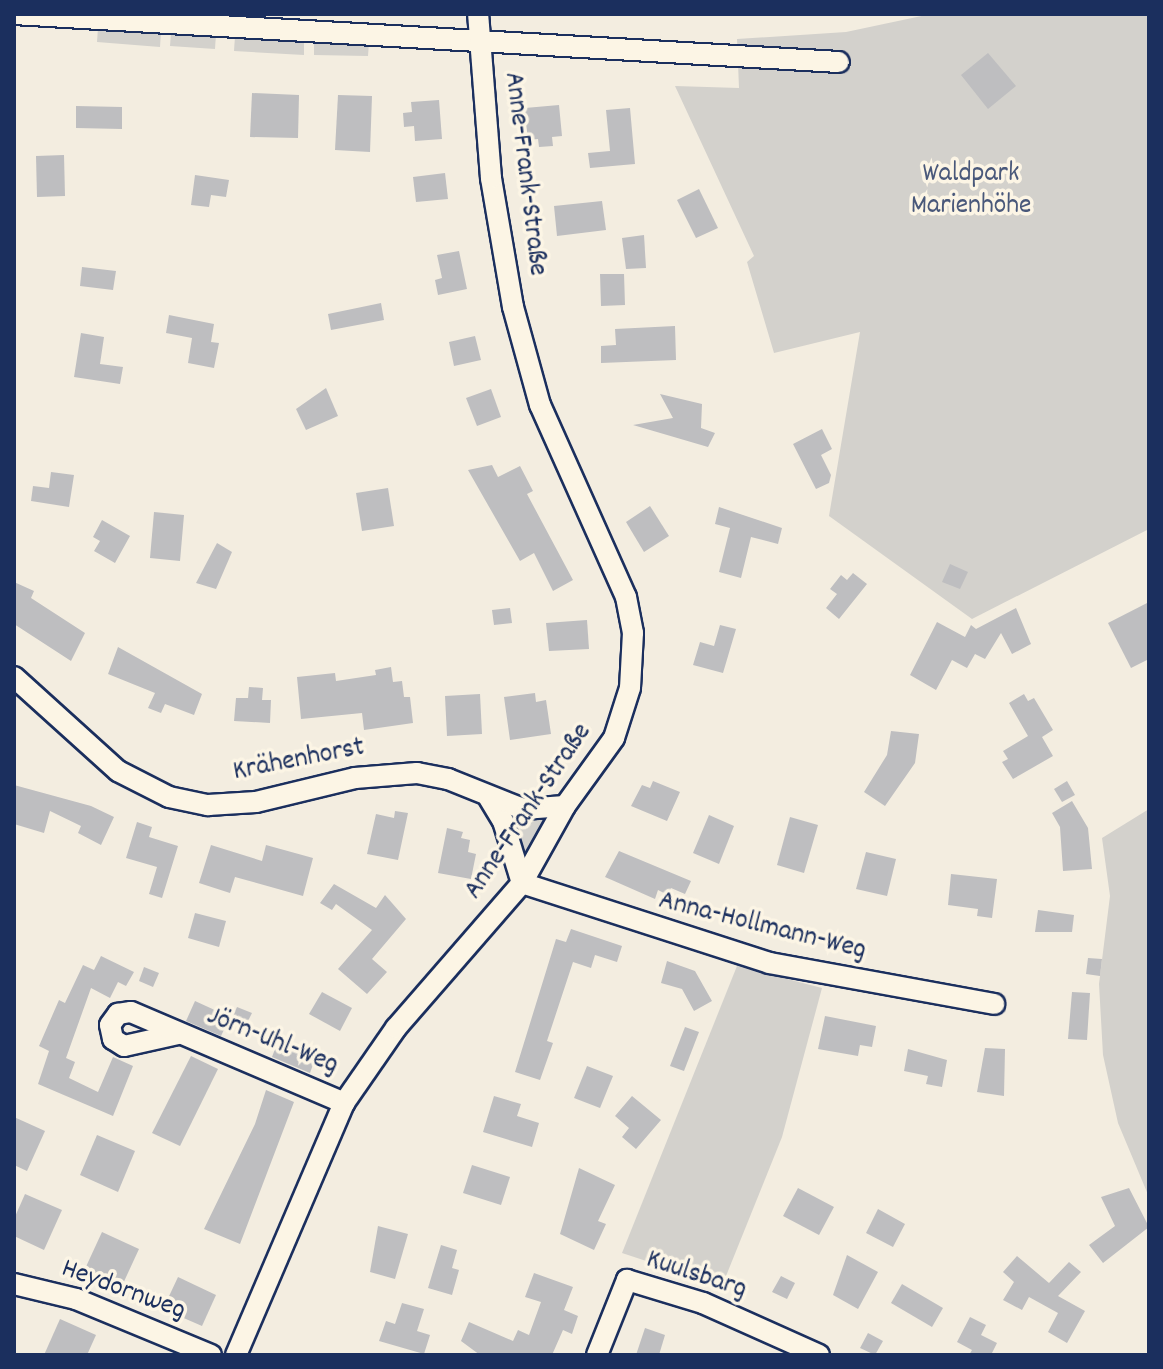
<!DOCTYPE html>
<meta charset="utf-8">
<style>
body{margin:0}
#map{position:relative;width:1163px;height:1369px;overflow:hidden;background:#f3ede0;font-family:Dekko,sans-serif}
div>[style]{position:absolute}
.green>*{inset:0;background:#d3d1cc}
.building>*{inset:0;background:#bebec0}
.roads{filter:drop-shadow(2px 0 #1b2f5e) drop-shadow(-2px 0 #1b2f5e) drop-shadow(0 2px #1b2f5e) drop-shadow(0 -2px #1b2f5e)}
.street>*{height:20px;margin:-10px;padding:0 10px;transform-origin:10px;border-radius:10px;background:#fcf5e5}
span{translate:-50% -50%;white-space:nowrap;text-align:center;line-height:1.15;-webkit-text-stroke:7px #fcf5e5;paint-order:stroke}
.street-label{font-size:28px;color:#1b2f5e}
.park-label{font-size:28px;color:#49587a}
.frame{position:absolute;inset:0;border:16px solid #1b2f5e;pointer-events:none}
</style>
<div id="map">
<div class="green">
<div style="clip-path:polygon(931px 14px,1149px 14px,1149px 529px,972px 619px,829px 516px,860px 332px,774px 353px,747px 262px,754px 256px,675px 86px,739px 88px,737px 39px,846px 32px)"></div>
<div style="clip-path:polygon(98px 28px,161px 32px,160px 47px,97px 42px)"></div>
<div style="clip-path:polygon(171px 33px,216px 34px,215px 49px,170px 46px)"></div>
<div style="clip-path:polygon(235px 36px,304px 40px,304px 55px,234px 51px)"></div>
<div style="clip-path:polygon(314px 41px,369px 42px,368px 56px,314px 55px)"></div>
<div style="clip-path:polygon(1149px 809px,1149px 1197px,1118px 1123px,1103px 1055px,1099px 984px,1110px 896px,1102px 838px)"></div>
<div style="clip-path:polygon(509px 816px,547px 819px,526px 859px)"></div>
<div style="clip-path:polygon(737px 966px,822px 988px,782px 1137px,722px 1286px,622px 1253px)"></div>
</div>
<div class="building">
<div style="clip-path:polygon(988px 53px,1016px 86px,988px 109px,961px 75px)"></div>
<div style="clip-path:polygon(252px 93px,299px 95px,298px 138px,250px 137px)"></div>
<div style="clip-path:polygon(338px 95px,372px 96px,370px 152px,335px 150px)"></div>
<div style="clip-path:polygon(439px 100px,442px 139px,415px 141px,414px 126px,404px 127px,403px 113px,412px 112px,411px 102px)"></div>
<div style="clip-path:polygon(559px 105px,562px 136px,552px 137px,553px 146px,539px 147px,538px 139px,527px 140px,525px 108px)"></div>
<div style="clip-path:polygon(76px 106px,122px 107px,122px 129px,76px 128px)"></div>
<div style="clip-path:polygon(630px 108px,635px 164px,590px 168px,588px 153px,610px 151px,606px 110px)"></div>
<div style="clip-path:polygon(64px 155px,65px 196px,37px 197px,36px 156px)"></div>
<div style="clip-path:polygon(445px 173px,448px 199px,416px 202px,413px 177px)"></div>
<div style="clip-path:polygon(195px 175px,229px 180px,226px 197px,211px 195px,209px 207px,191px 205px)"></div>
<div style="clip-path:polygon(699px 189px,718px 228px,696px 238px,677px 200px)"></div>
<div style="clip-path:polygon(602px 201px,606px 230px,557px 236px,554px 206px)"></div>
<div style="clip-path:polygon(644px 235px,646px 268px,626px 269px,622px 238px)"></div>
<div style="clip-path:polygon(459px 251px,467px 289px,438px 295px,435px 280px,442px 278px,437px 255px)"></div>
<div style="clip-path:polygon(82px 267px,116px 271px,113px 290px,80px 286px)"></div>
<div style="clip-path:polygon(600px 274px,624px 274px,625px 305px,601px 306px)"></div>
<div style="clip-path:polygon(381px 303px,384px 320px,331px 330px,328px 314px)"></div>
<div style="clip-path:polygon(169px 315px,214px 324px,211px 342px,219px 343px,214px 368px,188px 363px,192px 338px,166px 333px)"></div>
<div style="clip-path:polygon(675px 326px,676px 360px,601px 363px,601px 346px,616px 345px,615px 329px)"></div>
<div style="clip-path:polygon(81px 333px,104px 337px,100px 364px,123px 367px,120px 384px,74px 377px)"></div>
<div style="clip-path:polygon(475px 336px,481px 360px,454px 366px,449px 342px)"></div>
<div style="clip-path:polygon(326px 388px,338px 416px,306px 430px,296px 409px)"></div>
<div style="clip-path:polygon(491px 389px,501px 417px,477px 426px,466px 398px)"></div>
<div style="clip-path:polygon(660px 394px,702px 404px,701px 428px,715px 433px,708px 447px,633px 425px,673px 418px)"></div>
<div style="clip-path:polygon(822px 429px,832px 449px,821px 455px,831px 475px,829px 483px,816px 489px,793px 444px)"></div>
<div style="clip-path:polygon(492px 465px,498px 477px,520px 466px,533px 491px,527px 494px,573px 580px,553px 591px,534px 553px,520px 561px,468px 470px)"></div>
<div style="clip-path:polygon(51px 472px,74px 475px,69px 507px,31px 501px,33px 486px,49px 488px)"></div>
<div style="clip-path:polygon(388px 488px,394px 526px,362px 531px,356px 493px)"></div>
<div style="clip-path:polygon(650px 506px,669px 536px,644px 552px,626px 522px)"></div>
<div style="clip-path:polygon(719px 507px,782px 528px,778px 544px,751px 537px,741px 578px,719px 572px,730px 528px,715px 524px)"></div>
<div style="clip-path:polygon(154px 512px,184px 515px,180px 561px,150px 558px)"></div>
<div style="clip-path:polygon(102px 520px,130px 536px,115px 563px,94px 551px,100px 541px,93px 537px)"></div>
<div style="clip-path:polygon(217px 543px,232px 552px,216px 589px,196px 583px)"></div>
<div style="clip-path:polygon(950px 564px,968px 572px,960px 589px,942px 582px)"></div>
<div style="clip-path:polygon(853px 573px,867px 584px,839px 619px,826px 608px,837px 594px,830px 589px,841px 575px,847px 580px)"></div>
<div style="clip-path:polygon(14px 582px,34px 591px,31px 598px,85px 633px,71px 661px,14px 624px)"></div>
<div style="clip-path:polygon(1149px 602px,1149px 659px,1131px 668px,1108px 623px)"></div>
<div style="clip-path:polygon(510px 608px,512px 623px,494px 625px,492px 610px)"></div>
<div style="clip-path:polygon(1016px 608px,1031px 644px,1012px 654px,1001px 633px,985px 659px,975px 654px,967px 668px,952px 660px,936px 690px,910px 675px,937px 622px,965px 637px,971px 625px,976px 629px)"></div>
<div style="clip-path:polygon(587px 620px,589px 649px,549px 651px,546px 623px)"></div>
<div style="clip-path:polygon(720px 625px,736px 629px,723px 673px,693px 665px,700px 642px,714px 646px)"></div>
<div style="clip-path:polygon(118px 647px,202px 694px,194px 715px,165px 704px,161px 713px,148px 708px,155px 693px,108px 674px)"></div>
<div style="clip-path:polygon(391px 667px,393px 682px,402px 681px,404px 697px,410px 697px,413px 723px,364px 730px,362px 713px,301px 719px,297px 677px,335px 673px,336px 681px,376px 675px,375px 670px)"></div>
<div style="clip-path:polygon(249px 687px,263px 688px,262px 700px,271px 700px,270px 723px,234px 721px,236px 698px,248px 698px)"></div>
<div style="clip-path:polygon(535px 693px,536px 702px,546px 700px,551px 734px,510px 740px,504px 697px)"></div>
<div style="clip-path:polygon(480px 694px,482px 734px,447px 736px,445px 696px)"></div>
<div style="clip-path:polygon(1024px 694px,1028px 701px,1034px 698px,1053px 730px,1042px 737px,1053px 756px,1013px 779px,1002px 762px,1008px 759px,1003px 751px,1028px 736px,1009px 703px)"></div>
<div style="clip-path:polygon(891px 731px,919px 734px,915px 763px,885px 806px,864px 792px,887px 755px)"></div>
<div style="clip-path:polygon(653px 781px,680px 792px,667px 821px,631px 806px,642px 785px,650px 788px)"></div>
<div style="clip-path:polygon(1067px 781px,1075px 795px,1062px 802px,1054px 789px)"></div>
<div style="clip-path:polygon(14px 785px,91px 806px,114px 817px,101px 845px,78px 833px,81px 826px,50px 811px,44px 833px,14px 824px)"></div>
<div style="clip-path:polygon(1072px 801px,1088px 828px,1092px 869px,1063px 871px,1060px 827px,1052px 813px)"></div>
<div style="clip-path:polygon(395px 811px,408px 813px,398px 860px,367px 854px,376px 814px,394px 818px)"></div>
<div style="clip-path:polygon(709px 815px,734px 826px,719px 864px,693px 853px)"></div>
<div style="clip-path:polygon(790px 817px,818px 825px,804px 873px,777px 865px)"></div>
<div style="clip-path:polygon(137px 822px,152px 827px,149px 837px,178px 846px,162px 898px,149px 894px,157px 867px,126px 858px)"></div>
<div style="clip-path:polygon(447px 828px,463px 832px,461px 838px,470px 840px,468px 852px,476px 854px,471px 879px,438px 873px)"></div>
<div style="clip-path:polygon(211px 845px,262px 861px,266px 845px,313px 858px,303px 896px,235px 877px,230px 893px,199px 883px)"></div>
<div style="clip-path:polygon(619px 851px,691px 881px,685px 894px,671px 888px,668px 895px,658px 890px,655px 899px,605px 877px)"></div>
<div style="clip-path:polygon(866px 852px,896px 859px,887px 896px,856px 889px)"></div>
<div style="clip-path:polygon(951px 874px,997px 879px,992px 918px,977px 916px,978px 909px,948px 905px)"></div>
<div style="clip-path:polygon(334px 884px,376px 908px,385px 895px,406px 919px,372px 959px,387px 972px,367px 994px,338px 969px,372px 930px,336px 904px,332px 910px,320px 903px)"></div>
<div style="clip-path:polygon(1038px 910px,1074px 915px,1072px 932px,1035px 932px)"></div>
<div style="clip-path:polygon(195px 913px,226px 921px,219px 947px,188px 938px)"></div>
<div style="clip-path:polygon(571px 929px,622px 946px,617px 962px,595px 955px,591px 968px,573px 962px,547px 1041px,553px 1043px,540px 1080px,515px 1072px,556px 939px,566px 942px)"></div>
<div style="clip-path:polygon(101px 956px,134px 972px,126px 986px,118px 982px,110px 998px,91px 988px,66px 1058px,75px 1062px,69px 1078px,98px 1092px,113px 1057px,133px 1066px,113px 1116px,38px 1084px,49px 1051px,39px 1046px,59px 1000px,65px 1003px,83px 965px,94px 970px)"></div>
<div style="clip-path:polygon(1088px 958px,1102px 959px,1100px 976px,1086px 974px)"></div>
<div style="clip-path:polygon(667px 961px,695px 971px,712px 1001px,694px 1011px,682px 989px,661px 983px)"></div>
<div style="clip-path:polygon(144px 967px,159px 973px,153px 987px,139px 981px)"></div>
<div style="clip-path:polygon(322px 992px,352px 1008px,340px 1031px,309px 1014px)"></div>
<div style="clip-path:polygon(1072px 992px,1090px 993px,1087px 1040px,1068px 1039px)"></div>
<div style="clip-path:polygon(195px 1001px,230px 1017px,221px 1036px,186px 1021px)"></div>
<div style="clip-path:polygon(237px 1007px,252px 1013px,245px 1027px,231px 1021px)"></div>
<div style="clip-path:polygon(825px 1016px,876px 1026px,872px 1047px,860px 1045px,858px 1056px,818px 1049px)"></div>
<div style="clip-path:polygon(685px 1027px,699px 1032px,684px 1071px,670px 1066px)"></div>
<div style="clip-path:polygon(278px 1041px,316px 1056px,310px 1073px,272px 1057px)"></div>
<div style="clip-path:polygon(985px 1048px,1005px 1049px,1004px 1096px,977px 1092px)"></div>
<div style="clip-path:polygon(908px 1049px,947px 1060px,942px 1087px,926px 1084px,928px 1076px,904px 1071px)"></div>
<div style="clip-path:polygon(191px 1056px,218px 1069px,180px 1146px,152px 1133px)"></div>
<div style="clip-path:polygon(587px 1066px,613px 1076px,600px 1108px,574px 1098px)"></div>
<div style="clip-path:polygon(266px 1090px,294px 1102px,240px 1244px,204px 1229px,255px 1124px)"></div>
<div style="clip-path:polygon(494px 1096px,521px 1104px,517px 1116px,539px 1123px,532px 1147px,483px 1132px)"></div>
<div style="clip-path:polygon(632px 1096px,661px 1120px,636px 1149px,622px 1137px,629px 1128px,615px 1116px)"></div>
<div style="clip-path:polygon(14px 1117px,45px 1131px,27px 1171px,14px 1165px)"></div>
<div style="clip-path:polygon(97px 1135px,135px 1151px,118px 1192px,80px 1175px)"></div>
<div style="clip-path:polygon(472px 1165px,510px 1177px,501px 1205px,463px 1193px)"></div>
<div style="clip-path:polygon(579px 1168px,615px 1185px,598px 1221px,606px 1224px,594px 1250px,560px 1234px)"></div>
<div style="clip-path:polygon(798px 1188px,834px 1207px,819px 1235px,783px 1216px)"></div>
<div style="clip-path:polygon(1129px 1188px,1149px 1227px,1103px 1263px,1089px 1245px,1115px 1226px,1101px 1197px)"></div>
<div style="clip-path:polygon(25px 1194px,62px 1210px,44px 1250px,14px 1236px,14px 1219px)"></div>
<div style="clip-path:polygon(878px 1209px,905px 1224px,893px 1247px,866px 1233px)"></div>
<div style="clip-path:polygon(378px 1226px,408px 1234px,395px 1279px,370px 1272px)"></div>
<div style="clip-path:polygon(102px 1232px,139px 1249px,121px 1288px,84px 1271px)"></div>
<div style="clip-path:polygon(441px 1245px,457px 1250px,452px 1268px,459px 1270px,452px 1295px,428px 1288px)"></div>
<div style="clip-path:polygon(847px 1255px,878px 1272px,858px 1309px,833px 1295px)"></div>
<div style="clip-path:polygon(1017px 1256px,1049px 1283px,1069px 1262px,1081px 1272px,1058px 1296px,1085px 1311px,1067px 1343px,1048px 1332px,1058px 1313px,1029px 1297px,1022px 1310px,1003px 1300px,1014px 1282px,1003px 1272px)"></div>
<div style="clip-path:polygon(534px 1273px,573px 1287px,564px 1310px,578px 1316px,572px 1334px,563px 1330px,552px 1355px,480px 1355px,461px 1341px,469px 1322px,513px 1341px,518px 1330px,529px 1335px,541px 1302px,525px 1297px)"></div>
<div style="clip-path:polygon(781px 1276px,795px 1283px,787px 1299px,772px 1292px)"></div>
<div style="clip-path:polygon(178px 1277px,216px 1295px,202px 1326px,163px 1309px)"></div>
<div style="clip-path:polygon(902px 1284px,943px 1308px,932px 1327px,891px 1303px)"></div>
<div style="clip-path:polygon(402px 1303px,424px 1309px,417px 1331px,430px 1335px,424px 1354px,379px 1341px,386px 1321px,395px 1324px)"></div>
<div style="clip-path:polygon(970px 1317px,986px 1325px,981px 1335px,997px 1343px,991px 1355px,969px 1355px,972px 1350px,957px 1342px)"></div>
<div style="clip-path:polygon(60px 1319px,96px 1335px,87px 1355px,44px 1355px)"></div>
<div style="clip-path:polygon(645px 1328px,665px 1335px,659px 1355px,636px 1355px)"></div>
<div style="clip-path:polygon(868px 1333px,883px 1341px,875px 1355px,860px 1348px)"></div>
</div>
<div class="roads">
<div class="street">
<div style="left:14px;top:14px;width:826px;rotate:3.33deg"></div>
<div style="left:14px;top:677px;width:140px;rotate:42.1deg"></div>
<div style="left:118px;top:771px;width:57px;rotate:27deg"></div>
<div style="left:169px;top:797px;width:40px;rotate:12deg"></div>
<div style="left:208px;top:805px;width:48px;rotate:-3.6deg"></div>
<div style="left:256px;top:802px;width:102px;rotate:-13.6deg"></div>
<div style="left:355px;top:778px;width:62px;rotate:-4.6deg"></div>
<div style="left:417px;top:773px;width:32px;rotate:11deg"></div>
<div style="left:448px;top:779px;width:81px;rotate:21.8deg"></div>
<div style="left:523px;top:809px;width:42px;rotate:-4.1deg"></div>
<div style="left:489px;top:798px;width:27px;rotate:59deg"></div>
<div style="left:503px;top:821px;width:65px;rotate:73deg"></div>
<div style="left:522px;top:883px;width:260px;rotate:17.9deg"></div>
<div style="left:769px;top:963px;width:229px;rotate:10.3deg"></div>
<div style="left:178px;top:1034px;width:55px;rotate:167.5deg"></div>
<div style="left:124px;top:1046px;width:13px;rotate:-148deg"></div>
<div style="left:113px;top:1039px;width:14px;rotate:-102deg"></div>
<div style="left:110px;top:1025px;width:14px;rotate:-54deg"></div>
<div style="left:118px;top:1014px;width:13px;rotate:-9deg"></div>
<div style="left:131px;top:1012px;width:232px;rotate:23.1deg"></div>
<div style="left:14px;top:1284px;width:64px;rotate:13.6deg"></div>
<div style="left:76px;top:1299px;width:146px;rotate:22.5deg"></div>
<div style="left:236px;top:1355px;width:274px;rotate:-66.8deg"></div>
<div style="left:344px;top:1103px;width:91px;rotate:-55.3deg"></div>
<div style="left:396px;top:1028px;width:192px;rotate:-49deg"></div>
<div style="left:522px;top:883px;width:88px;rotate:-60.8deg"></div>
<div style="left:565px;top:806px;width:84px;rotate:-54.2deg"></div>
<div style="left:614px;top:738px;width:52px;rotate:-72.3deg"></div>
<div style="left:630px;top:688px;width:55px;rotate:-86.9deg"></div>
<div style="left:633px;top:633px;width:37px;rotate:-101deg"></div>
<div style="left:626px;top:597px;width:210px;rotate:-114.1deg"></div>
<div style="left:540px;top:405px;width:102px;rotate:-105.4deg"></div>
<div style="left:513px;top:307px;width:131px;rotate:-99.7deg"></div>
<div style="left:491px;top:178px;width:165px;rotate:-94.5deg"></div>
<div style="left:597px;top:1355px;width:81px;rotate:-68.2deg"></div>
<div style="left:627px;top:1280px;width:79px;rotate:16.8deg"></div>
<div style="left:703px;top:1303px;width:127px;rotate:24.1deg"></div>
</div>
</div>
<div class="street-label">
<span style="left:524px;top:174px;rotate:83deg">Anne-Frank-Straße</span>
<span style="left:299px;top:761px;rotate:-11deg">Krähenhorst</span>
<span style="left:529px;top:812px;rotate:-56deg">Anne-Frank-Straße</span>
<span style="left:762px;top:927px;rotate:14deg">Anna-Hollmann-Weg</span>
<span style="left:272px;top:1042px;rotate:22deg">Jörn-Uhl-Weg</span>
<span style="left:696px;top:1276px;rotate:18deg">Kuulsbarg</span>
<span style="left:123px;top:1291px;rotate:20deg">Heydornweg</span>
</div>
<div class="park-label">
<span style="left:971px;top:191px">Waldpark<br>Marienhöhe</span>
</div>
<div class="frame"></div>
</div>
